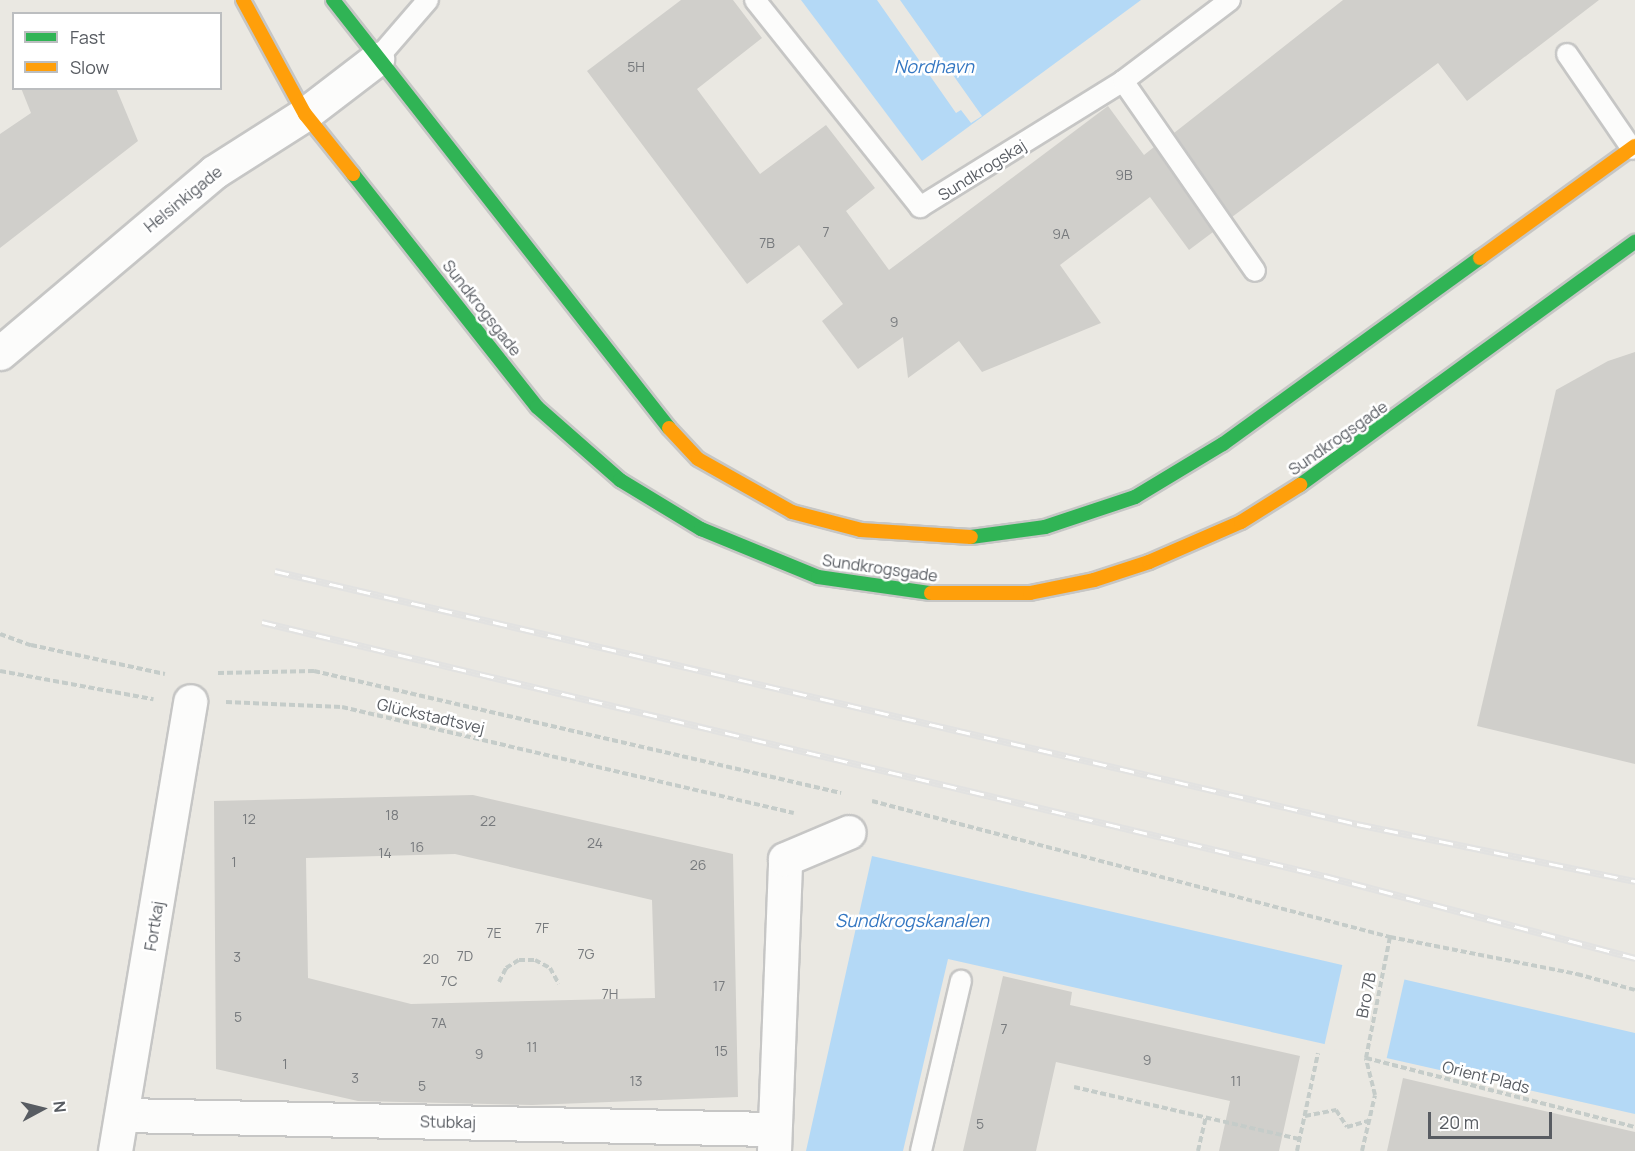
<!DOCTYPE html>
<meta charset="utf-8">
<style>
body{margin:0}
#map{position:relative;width:1635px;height:1151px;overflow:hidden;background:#eae8e2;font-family:Manrope,sans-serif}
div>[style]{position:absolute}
.water>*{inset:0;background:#b4d9f6}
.pier>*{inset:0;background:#eae8e2}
.building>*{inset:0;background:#d0cfcb}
.path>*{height:4px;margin-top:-2px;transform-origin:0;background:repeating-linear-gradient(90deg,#c5ccc9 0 6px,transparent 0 9px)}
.roads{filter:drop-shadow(2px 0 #c6c6c5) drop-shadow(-2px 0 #c6c6c5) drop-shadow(0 2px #c6c6c5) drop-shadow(0 -2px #c6c6c5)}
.lane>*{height:20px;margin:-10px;padding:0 10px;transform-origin:10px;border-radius:10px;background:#fcfcfb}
.street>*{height:33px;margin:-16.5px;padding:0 16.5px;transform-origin:16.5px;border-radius:16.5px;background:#fcfcfb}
.fast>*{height:14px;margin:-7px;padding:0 7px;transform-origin:7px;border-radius:7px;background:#30b455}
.slow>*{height:14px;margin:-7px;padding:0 7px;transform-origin:7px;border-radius:7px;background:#ff9f0a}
.rail>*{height:7px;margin-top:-3.5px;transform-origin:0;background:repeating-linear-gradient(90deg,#fff 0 14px,#e2e2e1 0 28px);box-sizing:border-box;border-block:2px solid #e2e2e1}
span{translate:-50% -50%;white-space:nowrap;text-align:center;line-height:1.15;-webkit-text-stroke:5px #fff;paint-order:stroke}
.number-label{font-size:14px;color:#777a7d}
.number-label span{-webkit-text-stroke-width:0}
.street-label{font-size:16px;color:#585c62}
.water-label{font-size:18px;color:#3477c2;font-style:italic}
.legend{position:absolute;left:12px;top:12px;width:210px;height:78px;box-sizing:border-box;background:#fff;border:2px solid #bcbec0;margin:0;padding:8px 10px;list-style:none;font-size:18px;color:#585c62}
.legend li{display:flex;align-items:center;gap:12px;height:30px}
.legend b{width:30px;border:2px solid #bcbec0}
.north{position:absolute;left:12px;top:1079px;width:60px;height:60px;-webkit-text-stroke:4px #fff;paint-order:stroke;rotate:83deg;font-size:16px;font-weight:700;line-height:24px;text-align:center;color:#585c62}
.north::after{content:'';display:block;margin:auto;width:21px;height:27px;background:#585c62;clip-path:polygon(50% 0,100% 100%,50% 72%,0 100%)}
.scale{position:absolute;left:1428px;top:1112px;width:124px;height:27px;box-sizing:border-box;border:3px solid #585c62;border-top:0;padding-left:8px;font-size:18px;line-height:21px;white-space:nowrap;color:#585c62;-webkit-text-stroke:4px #fff;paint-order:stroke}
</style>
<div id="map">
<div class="water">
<div style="clip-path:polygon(801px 0,1141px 0,922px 161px)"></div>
<div style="clip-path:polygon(872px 856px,1635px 1033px,1635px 1114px,948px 959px,903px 1151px,806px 1151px)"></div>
</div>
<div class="pier">
<div style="clip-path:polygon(877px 0,900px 0,982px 116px,971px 123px,961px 110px,956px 113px)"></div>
<div style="clip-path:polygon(1343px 962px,1405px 977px,1386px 1061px,1324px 1047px)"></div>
</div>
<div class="building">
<div style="clip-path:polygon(681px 0,733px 0,762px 38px,697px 89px,760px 174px,826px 125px,875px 188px,846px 211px,889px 270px,1108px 106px,1144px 155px,1154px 147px,1213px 232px,1189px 250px,1150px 197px,1060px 265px,1101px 323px,982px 372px,959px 341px,908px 378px,903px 337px,858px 369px,822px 321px,843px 304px,799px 245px,747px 284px,587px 71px)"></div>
<div style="clip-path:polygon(1343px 0,1599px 0,1467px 101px,1438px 63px,1232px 217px,1174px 133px)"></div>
<div style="clip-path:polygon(21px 88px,116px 88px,138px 141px,0 248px,0 134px,31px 113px)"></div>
<div style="clip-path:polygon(1635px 352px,1635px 764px,1477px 726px,1556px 390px,1608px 361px)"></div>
<div style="clip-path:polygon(evenodd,473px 795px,733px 854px,738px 1097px,532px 1105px,358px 1101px,216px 1069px,214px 801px,473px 795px,455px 854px,652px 900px,655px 998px,411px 1004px,308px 978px,306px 858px,455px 854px)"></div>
<div style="clip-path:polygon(1003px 976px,1072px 992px,1070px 1005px,1300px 1056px,1279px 1151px,1219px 1151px,1230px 1101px,1056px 1062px,1036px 1151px,963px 1151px)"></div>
<div style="clip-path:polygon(1403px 1078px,1635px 1132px,1635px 1151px,1387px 1151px)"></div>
</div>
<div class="path">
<div style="left:0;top:634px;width:33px;rotate:20deg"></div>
<div style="left:31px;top:645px;width:137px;rotate:12.2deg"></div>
<div style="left:0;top:671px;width:156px;rotate:10.4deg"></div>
<div style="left:218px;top:673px;width:96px;rotate:-1.2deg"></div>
<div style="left:314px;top:671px;width:541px;rotate:13.03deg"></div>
<div style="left:226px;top:702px;width:116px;rotate:2.5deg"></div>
<div style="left:342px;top:707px;width:464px;rotate:13.2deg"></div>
<div style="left:872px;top:801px;width:536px;rotate:14.71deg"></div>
<div style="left:1390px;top:937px;width:191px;rotate:11.2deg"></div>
<div style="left:1577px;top:974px;width:60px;rotate:15.4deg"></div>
<div style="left:499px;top:982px;width:16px;rotate:-63deg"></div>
<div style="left:506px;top:968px;width:15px;rotate:-32deg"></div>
<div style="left:519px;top:960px;width:16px"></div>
<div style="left:535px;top:960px;width:17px;rotate:28deg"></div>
<div style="left:550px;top:968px;width:18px;rotate:61deg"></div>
<div style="left:1366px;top:1058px;width:278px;rotate:14.4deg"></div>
<div style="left:1074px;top:1087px;width:232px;rotate:13deg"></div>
<div style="left:1305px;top:1116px;width:32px;rotate:-11deg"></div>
<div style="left:1336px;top:1110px;width:20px;rotate:57deg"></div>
<div style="left:1347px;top:1127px;width:22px;rotate:-16deg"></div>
<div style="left:1198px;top:1151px;width:35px;rotate:-77deg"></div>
<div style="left:1297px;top:1151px;width:100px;rotate:-77.9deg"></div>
<div style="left:1362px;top:1151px;width:57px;rotate:-76.9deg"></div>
<div style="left:1375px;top:1095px;width:38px;rotate:-104deg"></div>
<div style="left:1366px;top:1058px;width:123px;rotate:-78.8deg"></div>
</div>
<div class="roads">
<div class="lane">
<div style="left:755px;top:0;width:265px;rotate:51.4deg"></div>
<div style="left:920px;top:207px;width:239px;rotate:-31.8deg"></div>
<div style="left:1123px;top:81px;width:134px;rotate:-37.1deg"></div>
<div style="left:1567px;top:54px;width:115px;rotate:55.6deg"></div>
<div style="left:377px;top:59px;width:78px;rotate:-49.2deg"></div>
<div style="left:1123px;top:81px;width:231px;rotate:55.2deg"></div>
<div style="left:921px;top:1151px;width:175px;rotate:-76.8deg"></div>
</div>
<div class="street">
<div style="left:0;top:353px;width:280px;rotate:-40.2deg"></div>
<div style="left:214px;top:172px;width:108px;rotate:-32.5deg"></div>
<div style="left:305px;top:114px;width:91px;rotate:-37.4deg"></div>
<div style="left:124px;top:1115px;width:649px;rotate:1.24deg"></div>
<div style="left:115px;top:1151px;width:456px;rotate:-80.5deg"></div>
<div style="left:774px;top:1151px;width:292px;rotate:-87.8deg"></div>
<div style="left:785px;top:859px;width:69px;rotate:-22.9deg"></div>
</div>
<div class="fast">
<div style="left:333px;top:0;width:544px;rotate:51.87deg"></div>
<div style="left:353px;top:174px;width:297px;rotate:51.7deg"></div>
<div style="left:537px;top:407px;width:111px;rotate:41.3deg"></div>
<div style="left:620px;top:480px;width:95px;rotate:31.2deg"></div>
<div style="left:701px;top:529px;width:126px;rotate:22.3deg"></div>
<div style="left:818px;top:577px;width:114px;rotate:8.1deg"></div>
<div style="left:1300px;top:485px;width:414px;rotate:-36deg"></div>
<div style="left:971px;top:537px;width:75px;rotate:-7.7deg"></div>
<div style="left:1045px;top:527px;width:95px;rotate:-18.4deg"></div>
<div style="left:1135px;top:497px;width:103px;rotate:-31.1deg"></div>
<div style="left:1223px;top:444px;width:317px;rotate:-35.9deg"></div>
</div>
<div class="slow">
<div style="left:243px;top:0;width:130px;rotate:61.5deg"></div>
<div style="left:305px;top:114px;width:77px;rotate:51.3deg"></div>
<div style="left:1480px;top:258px;width:191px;rotate:-35.9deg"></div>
<div style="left:669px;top:428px;width:42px;rotate:46.9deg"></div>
<div style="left:698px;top:459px;width:108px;rotate:29.4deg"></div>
<div style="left:792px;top:512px;width:71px;rotate:14.6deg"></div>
<div style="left:861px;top:530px;width:110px;rotate:3.6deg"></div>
<div style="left:931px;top:593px;width:99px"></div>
<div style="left:1030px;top:593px;width:65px;rotate:-11.5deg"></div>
<div style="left:1094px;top:580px;width:58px;rotate:-18.1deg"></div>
<div style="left:1149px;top:562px;width:100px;rotate:-23.5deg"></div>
<div style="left:1241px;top:522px;width:70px;rotate:-32.1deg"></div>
</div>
</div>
<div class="rail">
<div style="left:275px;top:571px;width:1111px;rotate:13.16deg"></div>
<div style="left:1357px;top:824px;width:284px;rotate:11.6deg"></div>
<div style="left:262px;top:622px;width:1093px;rotate:13.44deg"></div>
<div style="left:1325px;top:876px;width:321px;rotate:14.8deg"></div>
</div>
<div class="number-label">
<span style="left:636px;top:67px">5H</span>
<span style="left:1124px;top:175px">9B</span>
<span style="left:826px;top:232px">7</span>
<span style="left:1061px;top:234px">9A</span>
<span style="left:767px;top:243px">7B</span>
<span style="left:894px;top:322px">9</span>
<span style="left:392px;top:815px">18</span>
<span style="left:249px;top:819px">12</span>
<span style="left:488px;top:821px">22</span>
<span style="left:595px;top:843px">24</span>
<span style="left:417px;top:847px">16</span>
<span style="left:385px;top:853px">14</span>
<span style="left:234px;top:862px">1</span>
<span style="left:698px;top:865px">26</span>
<span style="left:542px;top:928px">7F</span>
<span style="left:494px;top:933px">7E</span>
<span style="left:586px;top:954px">7G</span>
<span style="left:465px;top:956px">7D</span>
<span style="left:237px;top:957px">3</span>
<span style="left:431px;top:959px">20</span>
<span style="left:449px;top:981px">7C</span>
<span style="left:719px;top:986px">17</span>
<span style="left:610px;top:994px">7H</span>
<span style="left:238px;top:1017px">5</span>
<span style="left:439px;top:1023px">7A</span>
<span style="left:1004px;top:1029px">7</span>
<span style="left:532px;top:1047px">11</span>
<span style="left:721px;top:1051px">15</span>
<span style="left:479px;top:1054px">9</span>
<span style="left:1147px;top:1060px">9</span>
<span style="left:285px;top:1064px">1</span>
<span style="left:355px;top:1078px">3</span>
<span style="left:636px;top:1081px">13</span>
<span style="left:1236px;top:1081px">11</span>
<span style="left:422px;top:1086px">5</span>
<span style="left:980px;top:1124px">5</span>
</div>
<div class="street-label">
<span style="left:982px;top:170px;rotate:-32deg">Sundkrogskaj</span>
<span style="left:183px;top:199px;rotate:-39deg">Helsinkigade</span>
<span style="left:482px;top:308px;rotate:52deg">Sundkrogsgade</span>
<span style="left:1338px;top:438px;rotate:-35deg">Sundkrogsgade</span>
<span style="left:880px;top:568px;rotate:8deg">Sundkrogsgade</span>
<span style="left:431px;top:716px;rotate:13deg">Glückstadtsvej</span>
<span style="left:154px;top:926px;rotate:-81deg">Fortkaj</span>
<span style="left:1366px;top:995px;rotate:-79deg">Bro 7B</span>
<span style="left:1486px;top:1077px;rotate:14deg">Orient Plads</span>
<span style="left:448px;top:1122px;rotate:1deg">Stubkaj</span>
</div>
<div class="water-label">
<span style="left:934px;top:66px">Nordhavn</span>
<span style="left:912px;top:920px">Sundkrogskanalen</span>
</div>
<ul class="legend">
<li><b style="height:8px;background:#30b455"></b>Fast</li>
<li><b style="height:8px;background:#ff9f0a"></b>Slow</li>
</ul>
<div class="north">N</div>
<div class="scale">20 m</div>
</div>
